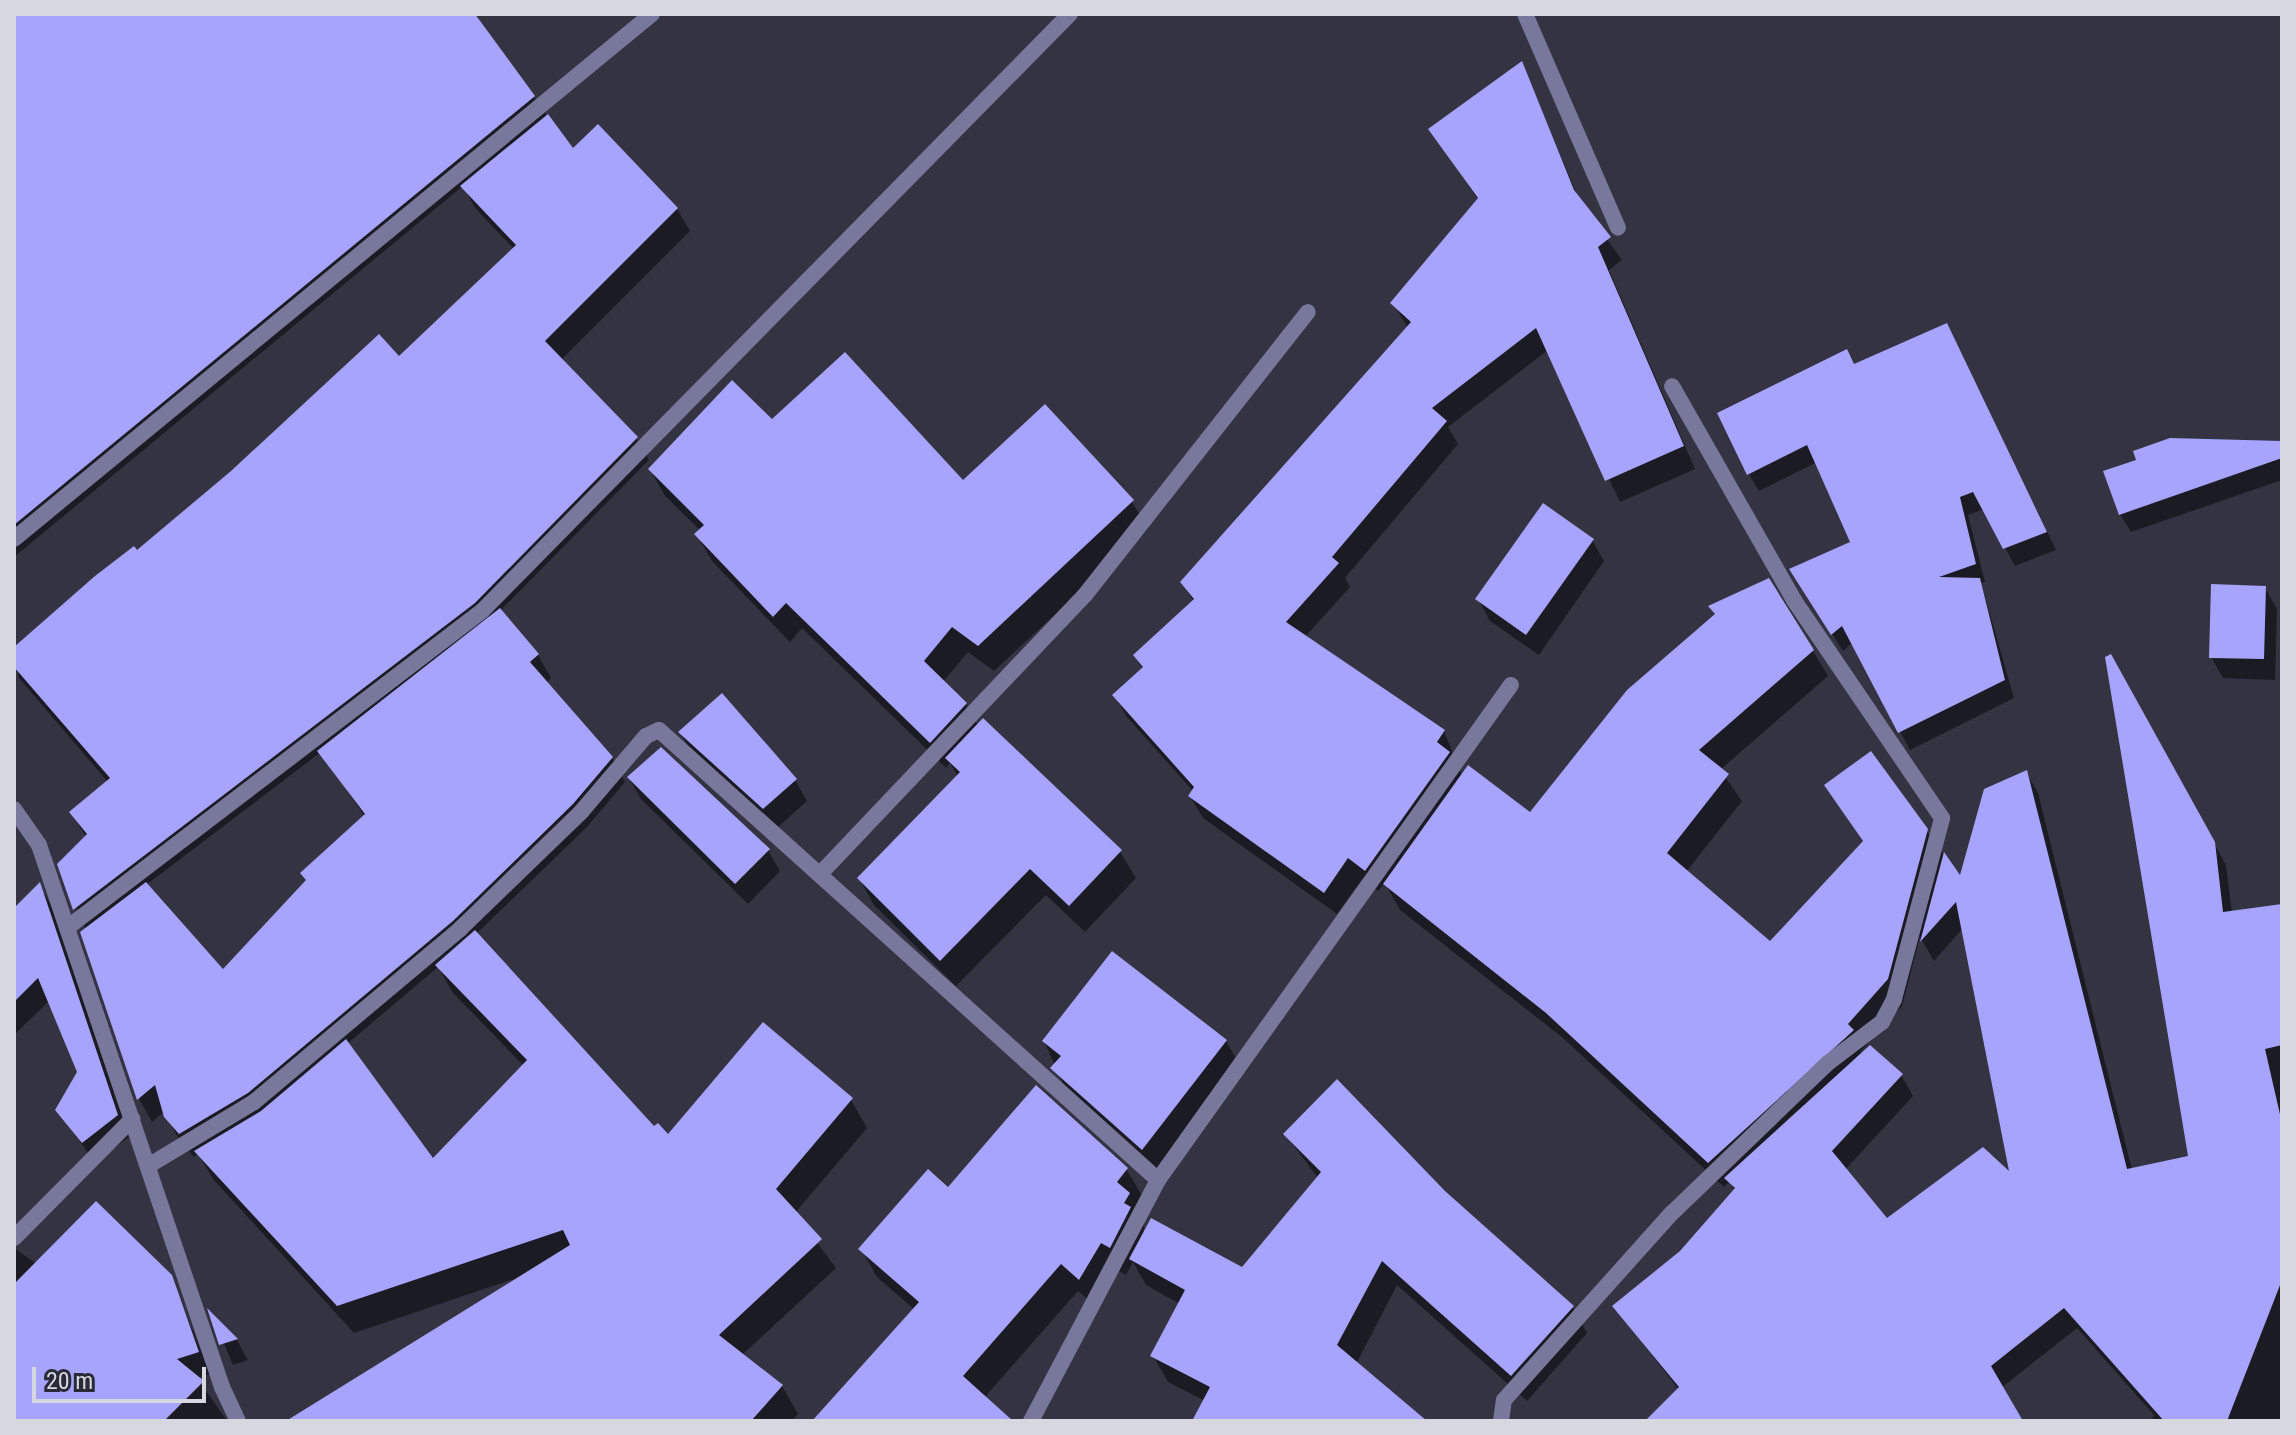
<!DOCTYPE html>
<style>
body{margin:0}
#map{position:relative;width:2296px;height:1435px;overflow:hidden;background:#333342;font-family:"Roboto Condensed",sans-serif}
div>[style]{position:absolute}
.shadow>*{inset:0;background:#0007}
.building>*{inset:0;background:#a7a4fd}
.minor>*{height:16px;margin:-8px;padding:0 8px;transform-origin:8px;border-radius:8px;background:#78789d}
span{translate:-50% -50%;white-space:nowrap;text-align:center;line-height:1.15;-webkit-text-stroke:8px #292937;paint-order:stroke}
.frame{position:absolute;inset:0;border:16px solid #d7d7e0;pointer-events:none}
.scale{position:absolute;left:32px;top:1367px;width:174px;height:36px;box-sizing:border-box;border:4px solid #d7d7e0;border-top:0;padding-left:10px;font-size:24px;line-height:28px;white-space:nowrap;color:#d7d7e0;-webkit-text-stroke:6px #292937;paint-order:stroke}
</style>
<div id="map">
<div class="shadow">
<div style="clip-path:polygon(evenodd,14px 14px,473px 14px,573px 151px,598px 127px,677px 209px,690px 231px,561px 360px,636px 438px,649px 460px,500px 611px,538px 655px,551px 678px,546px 683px,612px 758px,625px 782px,586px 828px,476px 934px,654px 1129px,668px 1137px,851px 1100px,867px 1128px,795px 1213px,836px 1268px,742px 1355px,782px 1386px,798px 1414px,792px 1421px,360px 1421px,514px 1279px,354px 1333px,213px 1179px,198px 1154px,194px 1157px,180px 1141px,164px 1112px,152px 1122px,139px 1099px,82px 933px,86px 930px,59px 865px,86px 837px,71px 812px,108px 782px,19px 678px,14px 650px,399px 359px,515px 250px,475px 208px,463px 186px,14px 557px,14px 14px,321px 752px,365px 817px,223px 972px,146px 885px,321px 752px,14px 14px,438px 967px,453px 993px,524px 1066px,432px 1161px,347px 1044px,438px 967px)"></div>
<div style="clip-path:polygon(evenodd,1522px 64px,1580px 202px,1622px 260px,1609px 270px,1695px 469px,1620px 502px,1548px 350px,1448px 427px,1458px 444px,1345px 578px,1350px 587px,1305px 637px,1444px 731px,1462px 776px,1531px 814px,1716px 616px,1711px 607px,1813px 651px,1828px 676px,1720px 770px,1742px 801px,1686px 872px,1770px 944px,1864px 843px,1827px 786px,1926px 830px,1961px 879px,2026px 772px,2038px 793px,2132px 1170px,2191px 1158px,2111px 657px,2226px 865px,2232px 913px,2282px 907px,2282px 1421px,2151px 1421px,2154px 1415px,2077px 1328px,2001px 1388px,2020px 1421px,1896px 1421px,1729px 1182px,1724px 1187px,1563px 1038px,1400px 910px,1385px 883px,1378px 891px,1362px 879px,1337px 914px,1203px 818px,1190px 796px,1193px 791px,1127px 717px,1114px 695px,1143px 669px,1135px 656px,1194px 602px,1182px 582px,1408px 328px,1393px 303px,1478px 200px,1431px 129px,1522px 64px,1963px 928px,2012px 1177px,1887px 1221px,1845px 1170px,1913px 1096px,1901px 1075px,1860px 1052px,1902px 1006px,1920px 937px,1934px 961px,1963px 928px)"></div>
<div style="clip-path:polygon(1956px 343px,2056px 550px,2015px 566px,1984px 509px,1968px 515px,1985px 582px,1981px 583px,2014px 698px,1910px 750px,1853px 642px,1843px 651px,1802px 587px,1853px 543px,1817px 462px,1759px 491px,1749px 474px,1855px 366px)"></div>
<div style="clip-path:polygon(771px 422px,963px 483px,1132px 502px,1148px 528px,994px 671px,968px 652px,943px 682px,966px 704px,978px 726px,1120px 852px,1136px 878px,1085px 932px,1046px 895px,956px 986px,874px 905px,859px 878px,958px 777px,950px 763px,946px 768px,802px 628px,790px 642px,712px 561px,697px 535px,701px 531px,665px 496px,650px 469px)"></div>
<div style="clip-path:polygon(2282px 443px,2282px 480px,2131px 532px,2120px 514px)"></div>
<div style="clip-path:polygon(1592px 540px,1604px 561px,1539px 655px,1490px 621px,1478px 599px)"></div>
<div style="clip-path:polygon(2265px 588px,2277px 609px,2275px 680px,2223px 678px,2211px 657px)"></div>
<div style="clip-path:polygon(680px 732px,795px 780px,807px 801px,776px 829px,692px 753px)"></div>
<div style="clip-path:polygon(629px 778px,768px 850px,780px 871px,748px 904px,641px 799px)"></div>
<div style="clip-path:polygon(39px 885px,51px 905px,129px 1137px,95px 1163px,58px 1110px,80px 1072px,50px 1000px,14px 1035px,14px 911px)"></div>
<div style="clip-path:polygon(1044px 1041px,1226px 1041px,1244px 1072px,1160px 1180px,1070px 1099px)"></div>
<div style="clip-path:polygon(1285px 1134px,1444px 1193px,1572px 1307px,1587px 1333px,1527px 1401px,1397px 1285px,1356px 1364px,1424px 1421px,1194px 1421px,1205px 1401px,1168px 1382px,1153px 1356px,1180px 1304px,1146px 1285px,1133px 1262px,1126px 1275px,1117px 1270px,1096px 1306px,1078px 1291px,984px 1398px,1005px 1421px,840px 1421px,915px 1310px,877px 1277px,861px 1249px,948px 1190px,1126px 1169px,1143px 1197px,1144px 1234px,1243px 1269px,1318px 1178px)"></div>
<div style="clip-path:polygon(14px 1248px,37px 1264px,171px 1276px,210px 1374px,197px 1378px,227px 1421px,14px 1421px)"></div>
<div style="clip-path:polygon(1615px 1307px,1803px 1421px,1659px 1421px,1679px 1390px)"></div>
<div style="clip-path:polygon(212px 1315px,237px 1340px,248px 1360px,233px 1365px)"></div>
</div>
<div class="building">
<div style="clip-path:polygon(14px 14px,475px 14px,535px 96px,14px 525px)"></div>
<div style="clip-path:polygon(1522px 61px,1574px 190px,1611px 237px,1598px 247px,1684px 446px,1605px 481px,1536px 328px,1432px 408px,1447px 421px,1332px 557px,1339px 563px,1286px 622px,1445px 730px,1437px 742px,1450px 752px,1365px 871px,1348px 858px,1324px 893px,1188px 796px,1194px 787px,1112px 695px,1143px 667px,1133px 655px,1194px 599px,1180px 582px,1411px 322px,1390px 303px,1478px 198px,1428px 129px)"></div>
<div style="clip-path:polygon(548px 114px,573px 148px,598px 124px,678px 208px,545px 341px,638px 437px,475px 603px,73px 910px,57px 864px,87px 834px,69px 812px,110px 778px,14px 667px,14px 647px,95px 576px,134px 546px,137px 550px,231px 471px,379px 334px,399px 356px,516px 245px,460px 186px)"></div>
<div style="clip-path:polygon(1947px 323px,2047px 532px,2003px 549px,1973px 492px,1960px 497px,1976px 564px,1939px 577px,1980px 578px,2005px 680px,1898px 733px,1842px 626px,1831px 635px,1789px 569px,1850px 542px,1807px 445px,1747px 475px,1717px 413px,1847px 349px,1854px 364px)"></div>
<div style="clip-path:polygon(845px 352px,963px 480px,1045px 404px,1134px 500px,978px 646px,952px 627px,924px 661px,967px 703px,930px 743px,786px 603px,773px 617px,694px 534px,704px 525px,648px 469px,732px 380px,772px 419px)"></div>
<div style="clip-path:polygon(2170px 438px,2282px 441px,2282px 458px,2119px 515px,2103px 471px,2136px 460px,2133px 451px)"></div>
<div style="clip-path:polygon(1543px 503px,1594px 539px,1526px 635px,1475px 599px)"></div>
<div style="clip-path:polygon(1769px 578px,1814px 650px,1699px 750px,1729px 774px,1667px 853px,1770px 941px,1863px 841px,1824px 785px,1871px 751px,1928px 829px,1888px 979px,1848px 1024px,1854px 1030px,1708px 1163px,1546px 1013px,1383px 884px,1468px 765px,1530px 812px,1627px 690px,1715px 614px,1708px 606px)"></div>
<div style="clip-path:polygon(2211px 584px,2266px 586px,2264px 659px,2209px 658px)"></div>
<div style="clip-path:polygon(500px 608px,539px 654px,530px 662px,613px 757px,573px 804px,453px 921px,248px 1093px,179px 1134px,164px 1117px,155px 1085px,137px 1100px,80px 932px,146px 882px,223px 969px,306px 880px,300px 873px,365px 814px,317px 751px)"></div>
<div style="clip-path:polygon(2111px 654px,2215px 842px,2223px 912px,2282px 904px,2282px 1045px,2265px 1049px,2282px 1123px,2282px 1280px,2227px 1421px,2164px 1421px,2064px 1308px,1991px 1366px,2023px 1421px,1645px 1421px,1679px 1387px,1612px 1306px,1680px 1251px,1735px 1188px,1724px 1178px,1870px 1045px,1903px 1074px,1832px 1151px,1887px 1218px,1983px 1147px,2009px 1171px,1956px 902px,1920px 942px,1944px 852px,1960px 875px,1984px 789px,2027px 770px,2127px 1169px,2188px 1156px,2105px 657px)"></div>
<div style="clip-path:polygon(722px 693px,797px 779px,763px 809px,678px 732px)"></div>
<div style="clip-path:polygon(983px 718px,1122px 850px,1069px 906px,1030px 869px,940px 961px,857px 878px,960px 772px,945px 758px)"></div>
<div style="clip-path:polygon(661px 747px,770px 849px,735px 884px,627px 777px)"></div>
<div style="clip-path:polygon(40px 882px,118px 1115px,82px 1143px,55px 1110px,77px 1072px,38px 978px,14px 1002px,14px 908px)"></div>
<div style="clip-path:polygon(475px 930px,654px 1126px,658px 1123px,668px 1134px,763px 1022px,853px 1098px,776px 1189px,822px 1239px,719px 1335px,783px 1385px,751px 1421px,286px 1421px,570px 1245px,563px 1230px,337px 1306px,194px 1151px,261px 1111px,346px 1039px,433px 1158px,527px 1060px,435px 965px)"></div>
<div style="clip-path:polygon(1112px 951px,1227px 1040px,1142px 1150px,1050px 1068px,1061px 1056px,1042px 1041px)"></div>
<div style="clip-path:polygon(1337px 1079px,1445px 1191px,1574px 1306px,1511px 1376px,1382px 1261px,1337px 1345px,1427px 1421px,1192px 1421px,1210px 1387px,1150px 1356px,1185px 1290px,1129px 1259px,1151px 1218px,1242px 1267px,1321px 1172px,1283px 1134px)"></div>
<div style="clip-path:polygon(1036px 1085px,1128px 1168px,1117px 1182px,1130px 1193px,1124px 1203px,1131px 1207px,1110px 1248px,1101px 1243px,1079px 1280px,1061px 1264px,963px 1376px,1013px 1421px,812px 1421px,919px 1302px,858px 1249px,928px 1169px,948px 1187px)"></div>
<div style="clip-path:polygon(96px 1201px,172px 1275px,199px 1352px,177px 1359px,204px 1381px,164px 1421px,14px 1421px,14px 1284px)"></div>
<div style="clip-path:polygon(207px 1308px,238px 1339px,219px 1345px)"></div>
</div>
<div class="minor">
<div style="left:1525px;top:14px;width:233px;rotate:66.5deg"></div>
<div style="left:14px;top:539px;width:826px;rotate:-39.45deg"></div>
<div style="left:14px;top:809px;width:44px;rotate:55.2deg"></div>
<div style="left:39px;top:845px;width:572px;rotate:71.34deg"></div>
<div style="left:222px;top:1387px;width:38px;rotate:65deg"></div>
<div style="left:821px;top:873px;width:383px;rotate:-46.5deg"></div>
<div style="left:1085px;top:595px;width:360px;rotate:-51.8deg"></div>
<div style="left:67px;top:928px;width:522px;rotate:-37.37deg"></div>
<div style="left:482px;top:611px;width:838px;rotate:-45.44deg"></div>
<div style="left:148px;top:1166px;width:124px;rotate:-31.1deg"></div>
<div style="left:254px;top:1102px;width:269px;rotate:-40deg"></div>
<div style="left:460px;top:929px;width:168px;rotate:-44deg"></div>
<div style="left:581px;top:812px;width:100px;rotate:-49.5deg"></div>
<div style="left:646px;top:736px;width:14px;rotate:-25deg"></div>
<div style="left:659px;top:730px;width:672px;rotate:42.04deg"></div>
<div style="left:14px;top:1238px;width:168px;rotate:-45.2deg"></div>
<div style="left:1031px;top:1421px;width:272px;rotate:-62.2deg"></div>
<div style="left:1158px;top:1180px;width:608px;rotate:-54.51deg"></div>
<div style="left:1501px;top:1421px;width:21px;rotate:-82deg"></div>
<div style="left:1504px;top:1400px;width:251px;rotate:-48.1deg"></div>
<div style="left:1672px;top:1213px;width:216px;rotate:-43.9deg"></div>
<div style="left:1828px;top:1063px;width:68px;rotate:-37.2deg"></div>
<div style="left:1882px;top:1022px;width:26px;rotate:-62deg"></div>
<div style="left:1894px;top:999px;width:187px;rotate:-75.1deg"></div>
<div style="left:1942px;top:818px;width:263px;rotate:-124.2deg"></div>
<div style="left:1794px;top:600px;width:246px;rotate:-119.7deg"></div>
</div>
<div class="frame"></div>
<div class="scale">20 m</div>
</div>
